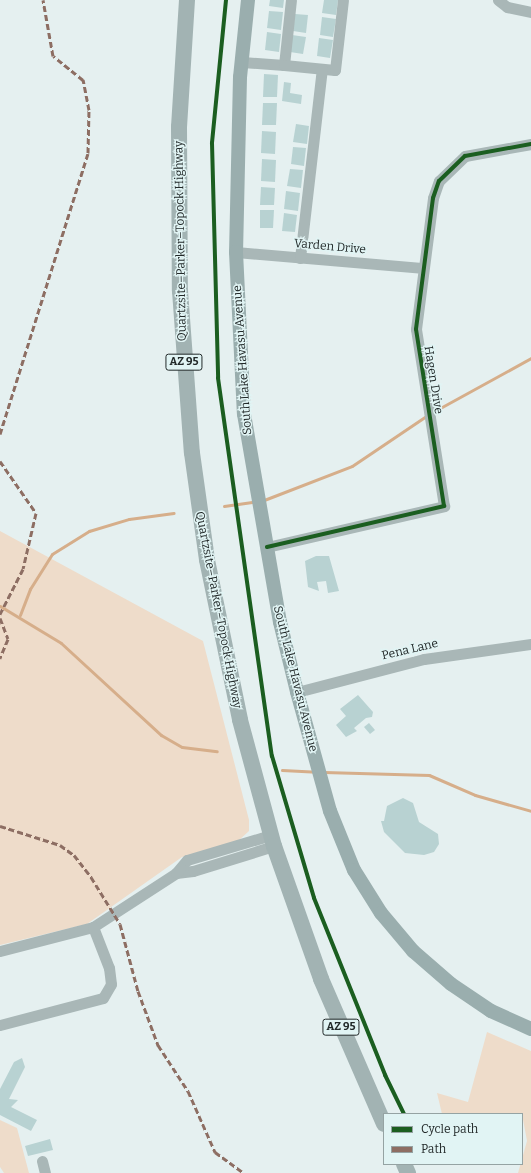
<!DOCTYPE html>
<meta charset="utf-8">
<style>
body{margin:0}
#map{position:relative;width:531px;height:1173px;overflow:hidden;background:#e5f0f0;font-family:Bitter,serif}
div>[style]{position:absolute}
.green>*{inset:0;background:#eedcca}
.stream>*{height:3px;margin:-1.5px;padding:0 1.5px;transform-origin:1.5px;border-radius:1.5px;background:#d6ae8a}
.building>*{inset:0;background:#b8d2d2}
.minor>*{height:11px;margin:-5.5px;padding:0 5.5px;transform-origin:5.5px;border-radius:5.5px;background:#a9b7b7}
.major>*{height:14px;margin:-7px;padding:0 7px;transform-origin:7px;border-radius:7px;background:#9aaeae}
.highway>*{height:16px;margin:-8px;padding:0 8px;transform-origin:8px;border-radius:8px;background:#a2b3b3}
.quiet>*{height:3px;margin-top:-1.5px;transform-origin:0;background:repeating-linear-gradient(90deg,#8d6e63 0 6px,transparent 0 9px)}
.cycleway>*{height:4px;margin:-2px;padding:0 2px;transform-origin:2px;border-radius:2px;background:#1b5e20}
span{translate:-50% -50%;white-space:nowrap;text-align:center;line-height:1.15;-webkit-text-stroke:3px #e1f4f4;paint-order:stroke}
.shield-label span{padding:1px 3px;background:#e1f4f4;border:1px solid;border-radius:3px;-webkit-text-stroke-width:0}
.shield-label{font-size:11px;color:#222929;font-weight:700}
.street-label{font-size:12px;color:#222929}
.legend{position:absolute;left:383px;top:1113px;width:140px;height:52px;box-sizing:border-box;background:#e1f4f4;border:1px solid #95a3a3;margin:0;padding:5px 7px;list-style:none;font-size:12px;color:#222929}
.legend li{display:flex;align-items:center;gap:8px;height:20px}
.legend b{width:20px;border:1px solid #95a3a3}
</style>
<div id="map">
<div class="green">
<div style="clip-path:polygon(0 531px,203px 641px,249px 820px,249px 831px,237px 842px,182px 857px,87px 924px,0 945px)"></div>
<div style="clip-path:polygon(487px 1032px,531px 1051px,531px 1173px,518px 1173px,527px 1141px,522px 1114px,442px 1114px,437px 1093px,468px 1102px)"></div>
<div style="clip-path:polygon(0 1120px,17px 1128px,29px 1173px,4px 1173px,0 1167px)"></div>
</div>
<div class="stream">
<div style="left:431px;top:413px;width:114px;rotate:-28.8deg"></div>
<div style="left:264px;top:500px;width:94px;rotate:-21.1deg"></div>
<div style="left:352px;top:466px;width:89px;rotate:-34deg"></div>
<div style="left:224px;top:506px;width:30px;rotate:-8deg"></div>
<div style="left:0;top:606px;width:71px;rotate:31.2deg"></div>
<div style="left:61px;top:643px;width:136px;rotate:42.6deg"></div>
<div style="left:161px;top:735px;width:24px;rotate:30deg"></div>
<div style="left:182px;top:747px;width:35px;rotate:7deg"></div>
<div style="left:20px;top:615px;width:28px;rotate:-69deg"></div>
<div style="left:30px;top:589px;width:41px;rotate:-57.8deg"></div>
<div style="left:52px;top:554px;width:44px;rotate:-31.9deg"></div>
<div style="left:89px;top:531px;width:42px;rotate:-16.7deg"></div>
<div style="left:129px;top:519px;width:45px;rotate:-7.6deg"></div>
<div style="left:282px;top:770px;width:34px;rotate:3deg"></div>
<div style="left:324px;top:772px;width:105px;rotate:1.6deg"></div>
<div style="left:429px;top:775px;width:50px;rotate:23.5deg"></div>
<div style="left:475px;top:795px;width:58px;rotate:15.9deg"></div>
</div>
<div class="building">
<div style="clip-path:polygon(270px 0,284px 0,283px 8px,269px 6px)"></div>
<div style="clip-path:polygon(324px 0,338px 0,336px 15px,322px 13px)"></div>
<div style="clip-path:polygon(269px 11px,283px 12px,281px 30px,267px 28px)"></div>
<div style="clip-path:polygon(295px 14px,308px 15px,306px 33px,293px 31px)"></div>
<div style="clip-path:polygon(322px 17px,336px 19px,333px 37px,320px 35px)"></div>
<div style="clip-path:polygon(267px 32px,281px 34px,279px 52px,265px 50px)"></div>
<div style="clip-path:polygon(292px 35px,306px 37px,303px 54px,290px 52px)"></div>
<div style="clip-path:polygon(319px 38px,333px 40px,330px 58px,317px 56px)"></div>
<div style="clip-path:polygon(264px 74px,278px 75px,277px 97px,263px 97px)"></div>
<div style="clip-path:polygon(284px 82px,291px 83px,290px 93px,302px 95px,301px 104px,282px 101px)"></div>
<div style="clip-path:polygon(263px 103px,277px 103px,276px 125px,262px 125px)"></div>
<div style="clip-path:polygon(296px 124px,309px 126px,307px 144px,293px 142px)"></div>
<div style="clip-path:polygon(262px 131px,276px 132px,275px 154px,261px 153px)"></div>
<div style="clip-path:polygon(293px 147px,306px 148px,304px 166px,291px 164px)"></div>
<div style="clip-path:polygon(262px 159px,276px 160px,275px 182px,261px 181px)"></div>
<div style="clip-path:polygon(290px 169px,303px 170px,301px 188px,287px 186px)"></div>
<div style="clip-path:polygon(261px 187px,275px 188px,274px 205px,260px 205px)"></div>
<div style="clip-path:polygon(286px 191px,300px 193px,298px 211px,284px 209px)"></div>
<div style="clip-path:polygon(260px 210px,274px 210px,273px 228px,260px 228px)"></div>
<div style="clip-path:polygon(284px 213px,297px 215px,295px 232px,282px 231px)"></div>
<div style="clip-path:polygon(316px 556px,329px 556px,339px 591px,328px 593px,326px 581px,317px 582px,319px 591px,308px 587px,305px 561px)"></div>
<div style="clip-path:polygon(358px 695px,373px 712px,372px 717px,366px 718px,354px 728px,357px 731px,346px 737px,336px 725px,346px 716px,340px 709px)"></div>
<div style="clip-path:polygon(369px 723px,375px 730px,370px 734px,364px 727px)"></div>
<div style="clip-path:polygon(403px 798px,413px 803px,419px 822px,438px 834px,439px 844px,434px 852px,424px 855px,405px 853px,384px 832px,381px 821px,384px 821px,387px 806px)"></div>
<div style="clip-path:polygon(22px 1058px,25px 1067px,9px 1099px,18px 1100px,11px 1107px,37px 1120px,31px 1131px,0 1115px,0 1089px,14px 1062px)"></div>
<div style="clip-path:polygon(50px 1139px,53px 1150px,28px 1156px,25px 1146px)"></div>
</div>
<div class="minor">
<div style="left:498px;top:0;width:11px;rotate:38deg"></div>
<div style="left:507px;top:7px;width:25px;rotate:12deg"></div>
<div style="left:242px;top:62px;width:42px;rotate:4.1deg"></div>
<div style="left:284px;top:65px;width:65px;rotate:-83.9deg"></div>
<div style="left:284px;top:65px;width:51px;rotate:5.6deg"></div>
<div style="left:335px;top:70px;width:70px;rotate:-83.5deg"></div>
<div style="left:236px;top:252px;width:186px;rotate:4.9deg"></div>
<div style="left:300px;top:258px;width:190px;rotate:-83.4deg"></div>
<div style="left:267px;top:547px;width:182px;rotate:-13deg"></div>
<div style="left:444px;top:506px;width:179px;rotate:-99deg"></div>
<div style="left:416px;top:329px;width:132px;rotate:-82.6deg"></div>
<div style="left:433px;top:198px;width:18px;rotate:-71deg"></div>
<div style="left:439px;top:181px;width:36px;rotate:-44deg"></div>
<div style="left:465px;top:156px;width:67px;rotate:-10.3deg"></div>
<div style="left:297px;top:692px;width:131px;rotate:-14.6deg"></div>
<div style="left:424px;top:659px;width:108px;rotate:-8deg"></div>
<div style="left:176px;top:873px;width:17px;rotate:-7deg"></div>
<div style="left:193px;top:871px;width:85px;rotate:-17.2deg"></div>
<div style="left:0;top:951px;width:96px;rotate:-14.5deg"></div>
<div style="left:93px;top:927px;width:99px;rotate:-33deg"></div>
<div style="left:176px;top:873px;width:17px;rotate:-50deg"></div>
<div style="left:187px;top:860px;width:88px;rotate:-16.6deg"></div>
<div style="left:0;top:1025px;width:106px;rotate:-14.7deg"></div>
<div style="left:103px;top:998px;width:16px;rotate:-60deg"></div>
<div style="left:111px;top:984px;width:16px;rotate:-97deg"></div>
<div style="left:109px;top:968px;width:44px;rotate:-111.3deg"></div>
<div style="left:42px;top:1161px;width:12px;rotate:76deg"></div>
</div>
<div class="major">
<div style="left:248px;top:0;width:77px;rotate:95.9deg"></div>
<div style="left:240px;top:77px;width:175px;rotate:91.3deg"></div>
<div style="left:236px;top:252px;width:162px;rotate:87.2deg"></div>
<div style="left:244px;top:414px;width:211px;rotate:80.2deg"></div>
<div style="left:280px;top:622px;width:72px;rotate:76.3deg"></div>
<div style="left:297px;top:692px;width:123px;rotate:74.5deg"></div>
<div style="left:330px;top:811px;width:64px;rotate:67.9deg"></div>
<div style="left:354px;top:870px;width:51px;rotate:57.9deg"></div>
<div style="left:381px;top:913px;width:50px;rotate:49.9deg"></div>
<div style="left:413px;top:951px;width:50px;rotate:41deg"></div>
<div style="left:451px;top:984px;width:48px;rotate:34deg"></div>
<div style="left:491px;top:1011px;width:44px;rotate:24.2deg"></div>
</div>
<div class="highway">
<div style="left:187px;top:0;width:127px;rotate:93.6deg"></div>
<div style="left:179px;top:127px;width:164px;rotate:89.7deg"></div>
<div style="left:180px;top:291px;width:162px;rotate:85.8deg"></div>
<div style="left:192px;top:453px;width:108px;rotate:82deg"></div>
<div style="left:207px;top:560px;width:163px;rotate:78.3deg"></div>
<div style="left:240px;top:720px;width:131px;rotate:74.9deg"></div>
<div style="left:274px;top:846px;width:141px;rotate:70.5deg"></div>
<div style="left:321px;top:979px;width:158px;rotate:66.5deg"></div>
<div style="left:404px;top:1164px;width:10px;rotate:66deg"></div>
</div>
<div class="quiet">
<div style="left:0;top:434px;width:294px;rotate:-72.6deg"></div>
<div style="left:88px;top:153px;width:43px;rotate:-88.7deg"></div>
<div style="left:89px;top:110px;width:31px;rotate:-101deg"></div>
<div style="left:83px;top:80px;width:38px;rotate:-141deg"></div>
<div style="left:53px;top:56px;width:57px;rotate:-100.1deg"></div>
<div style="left:0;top:461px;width:63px;rotate:55.3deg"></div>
<div style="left:36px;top:513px;width:57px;rotate:103.1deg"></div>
<div style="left:23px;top:569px;width:51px;rotate:117.1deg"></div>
<div style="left:0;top:618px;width:22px;rotate:69deg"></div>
<div style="left:8px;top:639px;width:21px;rotate:113deg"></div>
<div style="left:0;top:826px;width:63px;rotate:17.6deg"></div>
<div style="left:60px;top:845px;width:17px;rotate:36deg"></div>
<div style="left:74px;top:855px;width:28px;rotate:52deg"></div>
<div style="left:91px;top:877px;width:55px;rotate:58.3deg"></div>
<div style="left:120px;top:924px;width:69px;rotate:75deg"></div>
<div style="left:138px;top:991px;width:58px;rotate:69.7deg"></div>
<div style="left:158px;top:1045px;width:55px;rotate:56.9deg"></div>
<div style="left:188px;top:1091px;width:67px;rotate:66.1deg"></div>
<div style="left:215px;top:1152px;width:36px;rotate:36deg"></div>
</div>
<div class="cycleway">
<div style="left:226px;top:0;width:144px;rotate:95.6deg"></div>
<div style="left:212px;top:143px;width:235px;rotate:88.5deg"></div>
<div style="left:218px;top:378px;width:382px;rotate:81.9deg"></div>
<div style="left:272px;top:756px;width:148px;rotate:73.5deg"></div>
<div style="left:314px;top:898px;width:191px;rotate:68.1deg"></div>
<div style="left:385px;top:1075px;width:43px;rotate:64deg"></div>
<div style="left:267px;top:547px;width:182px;rotate:-13deg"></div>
<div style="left:444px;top:506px;width:179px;rotate:-99deg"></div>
<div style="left:416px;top:329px;width:132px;rotate:-82.6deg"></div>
<div style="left:433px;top:198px;width:18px;rotate:-71deg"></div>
<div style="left:439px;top:181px;width:36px;rotate:-44deg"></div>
<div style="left:465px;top:156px;width:67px;rotate:-10.3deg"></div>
</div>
<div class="shield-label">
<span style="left:184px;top:362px">AZ 95</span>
<span style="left:341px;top:1027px">AZ 95</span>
</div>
<div class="street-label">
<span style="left:181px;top:241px;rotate:-91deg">Quartzsite–Parker–Topock Highway</span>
<span style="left:330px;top:247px;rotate:5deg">Varden Drive</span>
<span style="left:243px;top:360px;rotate:-94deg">South Lake Havasu Avenue</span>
<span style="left:433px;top:380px;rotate:81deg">Hagen Drive</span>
<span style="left:218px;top:610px;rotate:79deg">Quartzsite–Parker–Topock Highway</span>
<span style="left:410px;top:650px;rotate:-13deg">Pena Lane</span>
<span style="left:295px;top:679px;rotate:76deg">South Lake Havasu Avenue</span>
</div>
<ul class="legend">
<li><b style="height:5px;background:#1b5e20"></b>Cycle path</li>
<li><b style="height:5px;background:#8d6e63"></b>Path</li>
</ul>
</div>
